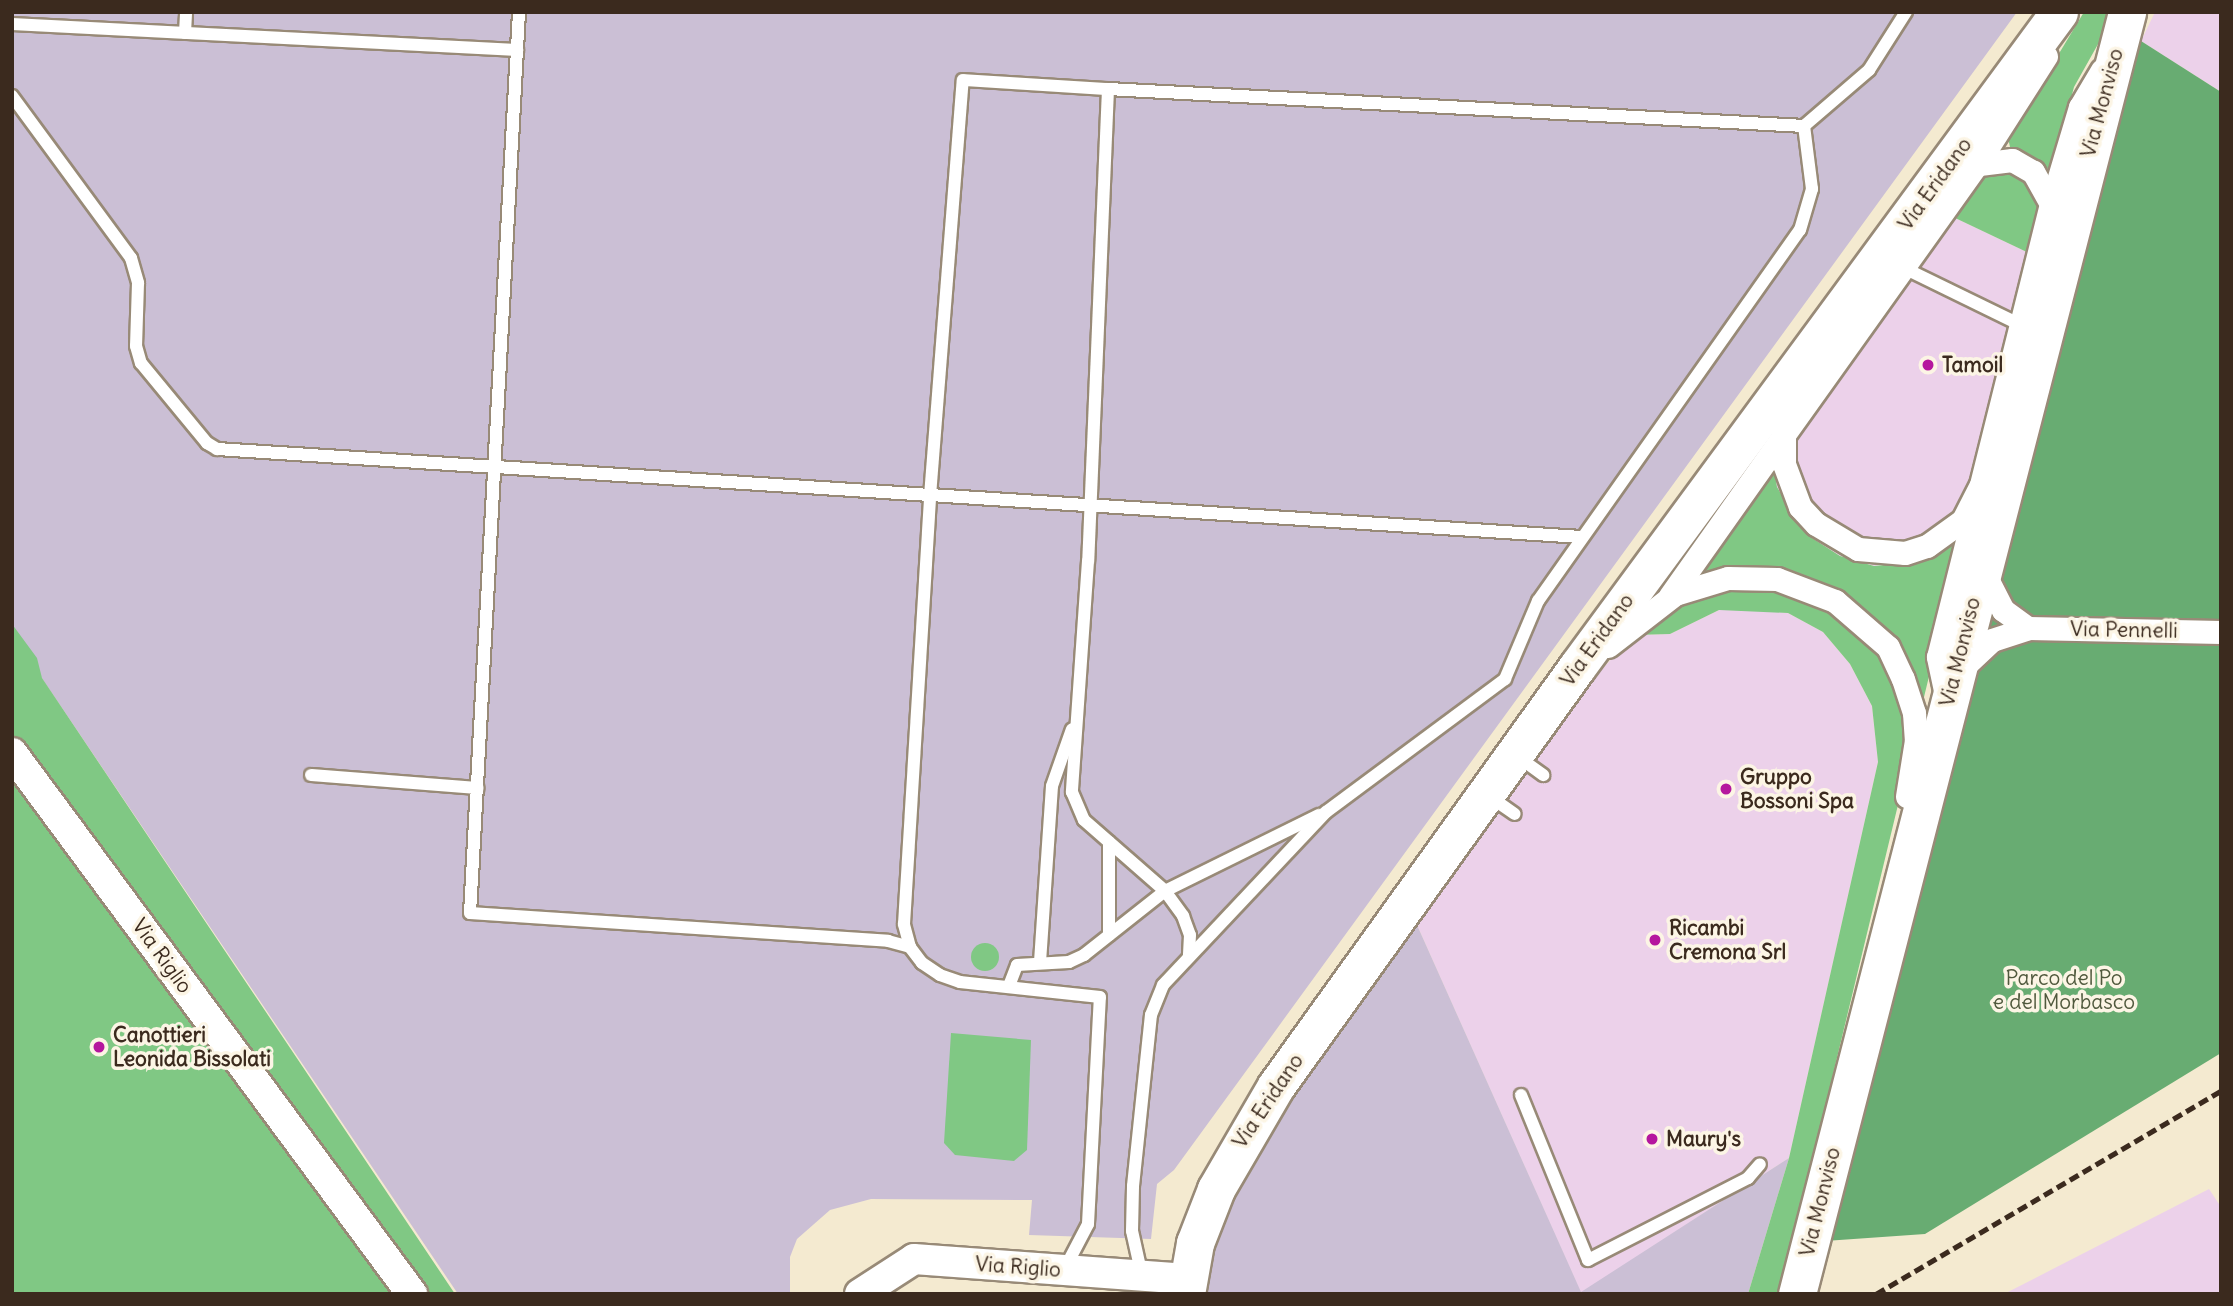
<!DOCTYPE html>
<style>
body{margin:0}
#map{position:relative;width:2233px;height:1306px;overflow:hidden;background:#f4ead0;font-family:Delius,sans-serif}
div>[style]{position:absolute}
.built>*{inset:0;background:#ecd1ea}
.industrial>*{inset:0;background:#cbbfd5}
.green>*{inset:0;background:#80c884}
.round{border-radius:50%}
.forest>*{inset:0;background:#68ac72}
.roads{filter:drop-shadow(2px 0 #988a77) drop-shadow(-2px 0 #988a77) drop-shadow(0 2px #988a77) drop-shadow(0 -2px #988a77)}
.service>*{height:12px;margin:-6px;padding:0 6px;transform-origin:6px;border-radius:6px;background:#fff}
.minor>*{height:23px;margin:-11.5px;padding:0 11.5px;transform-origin:11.5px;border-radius:11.5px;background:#fff}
.tertiary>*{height:30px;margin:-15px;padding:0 15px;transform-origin:15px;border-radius:15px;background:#fff}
.primary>*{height:37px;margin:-18.5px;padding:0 18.5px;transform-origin:18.5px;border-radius:18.5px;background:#fff}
.rail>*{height:5px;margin-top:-2.5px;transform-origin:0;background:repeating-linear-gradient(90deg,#3b2a1e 0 10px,transparent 0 15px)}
.dots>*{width:19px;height:19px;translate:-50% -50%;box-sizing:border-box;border:4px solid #fcf5e5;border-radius:50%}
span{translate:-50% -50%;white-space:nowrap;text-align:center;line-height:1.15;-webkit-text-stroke:7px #fcf5e5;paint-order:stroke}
.street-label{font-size:21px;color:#3b2a1e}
.poi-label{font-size:21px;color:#3b2a1e;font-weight:700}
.left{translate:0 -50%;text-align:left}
.park-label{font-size:21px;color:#50593d}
.frame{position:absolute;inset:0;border:14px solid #3b2a1e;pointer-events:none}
</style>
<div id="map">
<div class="built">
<div style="clip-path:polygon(2155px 12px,2221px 12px,2221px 92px,2141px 41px)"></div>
<div style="clip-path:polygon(1951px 216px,2031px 254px,1966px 523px,1946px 547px,1913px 562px,1874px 566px,1840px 556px,1812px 538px,1777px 487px,1772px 458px)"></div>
<div style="clip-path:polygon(1747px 608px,1788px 613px,1823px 632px,1850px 664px,1872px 706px,1878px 762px,1789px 1158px,1581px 1293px,1413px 916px,1590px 682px,1634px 635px,1670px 634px,1719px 610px)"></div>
<div style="clip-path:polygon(2209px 1189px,2221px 1207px,2221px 1294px,2004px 1294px)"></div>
</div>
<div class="industrial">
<div style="clip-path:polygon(12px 12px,2017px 12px,1174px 1170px,1157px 1184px,1151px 1239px,1029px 1235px,1032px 1200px,871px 1199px,830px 1210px,797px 1239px,790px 1257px,790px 1294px,458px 1294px,12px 634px)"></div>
<div style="clip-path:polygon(1413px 916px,1581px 1292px,1789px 1158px,1748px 1294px,1201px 1294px,1238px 1161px)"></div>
</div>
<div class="green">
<div style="clip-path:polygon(2084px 12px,2116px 12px,2074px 87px,2053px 167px,2044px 169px,2010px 147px,2008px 138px)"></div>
<div style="clip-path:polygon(2010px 168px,2023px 174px,2041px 199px,2031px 254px,1951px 216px,1977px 179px,1993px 170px)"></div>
<div style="clip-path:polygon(1772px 458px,1777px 487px,1793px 514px,1812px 538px,1840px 556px,1874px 566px,1913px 562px,1946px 547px,1966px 523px,1780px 1294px,1748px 1294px,1789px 1158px,1878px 762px,1872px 706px,1850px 664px,1823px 632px,1788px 613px,1719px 610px,1670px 634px,1634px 635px)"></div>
<div style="clip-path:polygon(12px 624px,37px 658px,42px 678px,455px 1294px,12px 1294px)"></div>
<div class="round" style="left:971px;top:943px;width:28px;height:28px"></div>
<div style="clip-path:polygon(951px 1033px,1031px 1040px,1027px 1150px,1014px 1161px,955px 1155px,944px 1143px)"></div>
</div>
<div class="forest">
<div style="clip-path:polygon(2141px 41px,2221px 92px,2221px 1053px,1925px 1234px,1825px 1241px)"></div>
</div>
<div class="roads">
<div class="service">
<div style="left:519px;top:12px;width:902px;rotate:93.11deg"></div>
<div style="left:470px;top:913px;width:419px;rotate:3.8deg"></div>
<div style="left:888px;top:941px;width:23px;rotate:15deg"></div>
<div style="left:12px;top:24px;width:506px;rotate:2.95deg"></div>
<div style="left:185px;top:33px;width:21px;rotate:-87deg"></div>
<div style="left:1108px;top:89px;width:697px;rotate:3.04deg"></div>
<div style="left:12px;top:96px;width:201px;rotate:53.7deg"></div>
<div style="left:131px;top:258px;width:26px;rotate:74deg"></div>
<div style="left:138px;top:283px;width:63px;rotate:91.8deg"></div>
<div style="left:136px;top:346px;width:18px;rotate:74deg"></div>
<div style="left:141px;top:363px;width:104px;rotate:50.5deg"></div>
<div style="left:207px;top:443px;width:12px;rotate:31deg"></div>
<div style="left:217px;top:449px;width:1367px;rotate:3.69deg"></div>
<div style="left:1904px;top:268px;width:128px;rotate:26deg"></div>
<div style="left:1528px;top:764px;width:19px;rotate:36deg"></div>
<div style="left:311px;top:775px;width:167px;rotate:4.5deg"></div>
<div style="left:1499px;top:803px;width:19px;rotate:35deg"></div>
<div style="left:1109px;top:935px;width:93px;rotate:-90deg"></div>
<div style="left:1040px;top:962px;width:176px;rotate:-86.1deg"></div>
<div style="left:1052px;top:786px;width:60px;rotate:-70.7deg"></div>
<div style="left:1009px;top:986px;width:22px;rotate:-69deg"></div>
<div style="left:1017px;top:965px;width:52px;rotate:-3.3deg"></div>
<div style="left:1069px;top:962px;width:17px;rotate:-25deg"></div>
<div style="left:1084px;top:955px;width:103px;rotate:-38.3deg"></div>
<div style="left:1165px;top:891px;width:172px;rotate:-26.3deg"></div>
<div style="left:1521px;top:1095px;width:178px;rotate:67.9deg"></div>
<div style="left:1588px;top:1260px;width:180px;rotate:-27.1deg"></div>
<div style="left:1748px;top:1178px;width:18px;rotate:-49deg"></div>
<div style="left:1064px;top:1270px;width:52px;rotate:-62.4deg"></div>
<div style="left:1088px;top:1224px;width:227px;rotate:-87deg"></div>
<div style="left:1100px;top:997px;width:141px;rotate:-173.9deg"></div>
<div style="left:960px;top:982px;width:21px;rotate:-161deg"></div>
<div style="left:940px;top:975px;width:22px;rotate:-146deg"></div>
<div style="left:922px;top:963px;width:20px;rotate:-127deg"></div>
<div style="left:910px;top:947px;width:24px;rotate:-105deg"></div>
<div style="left:904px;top:924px;width:429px;rotate:-86.5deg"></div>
<div style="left:930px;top:496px;width:417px;rotate:-85.5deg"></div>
<div style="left:963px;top:80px;width:145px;rotate:3.6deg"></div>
<div style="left:1108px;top:89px;width:472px;rotate:92.4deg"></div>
<div style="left:1088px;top:561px;width:232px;rotate:94deg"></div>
<div style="left:1072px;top:792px;width:30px;rotate:67deg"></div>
<div style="left:1084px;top:820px;width:108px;rotate:41.2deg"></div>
<div style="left:1165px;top:891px;width:31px;rotate:54deg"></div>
<div style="left:1183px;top:916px;width:20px;rotate:70deg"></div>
<div style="left:1190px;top:935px;width:22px;rotate:93deg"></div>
<div style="left:1142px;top:1276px;width:46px;rotate:-102.5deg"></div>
<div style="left:1132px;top:1231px;width:45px;rotate:-88.7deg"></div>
<div style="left:1133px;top:1186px;width:172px;rotate:-84deg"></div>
<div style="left:1151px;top:1015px;width:32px;rotate:-68deg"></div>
<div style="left:1163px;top:985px;width:238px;rotate:-46.7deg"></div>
<div style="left:1326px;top:812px;width:223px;rotate:-36.6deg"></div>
<div style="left:1505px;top:679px;width:85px;rotate:-67.1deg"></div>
<div style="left:1538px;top:601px;width:454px;rotate:-54.8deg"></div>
<div style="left:1800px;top:230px;width:43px;rotate:-73.7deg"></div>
<div style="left:1812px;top:189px;width:64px;rotate:-97.2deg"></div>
<div style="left:1804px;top:126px;width:86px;rotate:-40.7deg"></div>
<div style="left:1869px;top:70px;width:69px;rotate:-57.5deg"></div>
</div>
<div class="minor">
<div style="left:1977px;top:164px;width:128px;rotate:-57.4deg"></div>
<div style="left:2051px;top:204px;width:101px;rotate:-73.4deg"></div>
<div style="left:2080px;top:107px;width:43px;rotate:-59.3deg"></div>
<div style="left:1982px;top:569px;width:46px;rotate:62.9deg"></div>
<div style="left:2003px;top:610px;width:31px;rotate:36deg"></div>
<div style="left:1670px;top:596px;width:197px;rotate:-54.7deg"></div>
<div style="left:1608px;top:646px;width:85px;rotate:-37.8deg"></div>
<div style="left:1675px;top:594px;width:55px;rotate:-16.8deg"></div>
<div style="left:1728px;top:578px;width:49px;rotate:1.2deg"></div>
<div style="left:1777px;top:579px;width:62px;rotate:20.8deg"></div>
<div style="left:1835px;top:601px;width:70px;rotate:41deg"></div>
<div style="left:1888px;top:647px;width:35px;rotate:65deg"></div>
<div style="left:1903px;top:679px;width:36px;rotate:72deg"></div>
<div style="left:1914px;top:713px;width:27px;rotate:86deg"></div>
<div style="left:1916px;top:740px;width:57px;rotate:99.1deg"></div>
<div style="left:1961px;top:669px;width:42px;rotate:-43.1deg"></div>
<div style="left:1992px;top:640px;width:38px;rotate:-18deg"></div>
<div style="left:2028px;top:628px;width:193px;rotate:1.2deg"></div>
<div style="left:1946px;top:695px;width:39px;rotate:-102deg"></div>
<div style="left:1938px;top:657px;width:467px;rotate:-76deg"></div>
<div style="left:2051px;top:204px;width:37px;rotate:-119deg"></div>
<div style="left:2033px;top:172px;width:24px;rotate:-150deg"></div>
<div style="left:2012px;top:160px;width:35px;rotate:173deg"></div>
<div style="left:1977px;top:164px;width:333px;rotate:125.5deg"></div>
<div style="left:1784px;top:435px;width:29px;rotate:90deg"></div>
<div style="left:1784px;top:464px;width:46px;rotate:69.6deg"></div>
<div style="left:1800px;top:507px;width:23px;rotate:47deg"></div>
<div style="left:1816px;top:524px;width:49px;rotate:30.8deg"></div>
<div style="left:1858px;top:549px;width:47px;rotate:4.9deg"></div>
<div style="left:1905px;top:553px;width:23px;rotate:-18deg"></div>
<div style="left:1927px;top:546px;width:44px;rotate:-35.8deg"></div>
<div style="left:1963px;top:520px;width:37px;rotate:-63deg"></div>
</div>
<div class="tertiary">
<div style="left:12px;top:753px;width:673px;rotate:53.52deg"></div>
<div style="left:860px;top:1294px;width:64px;rotate:-32.9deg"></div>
<div style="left:914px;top:1259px;width:274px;rotate:4.2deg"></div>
</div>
<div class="primary">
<div style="left:1186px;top:1294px;width:52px;rotate:-80deg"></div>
<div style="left:1195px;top:1243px;width:58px;rotate:-68.7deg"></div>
<div style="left:1216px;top:1189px;width:119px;rotate:-59.8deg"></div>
<div style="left:1276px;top:1086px;width:516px;rotate:-54.31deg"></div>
<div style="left:1577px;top:667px;width:813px;rotate:-53.65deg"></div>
<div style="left:1797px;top:1294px;width:1324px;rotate:-75.56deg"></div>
</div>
</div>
<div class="rail">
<div style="left:1876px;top:1294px;width:400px;rotate:-30.5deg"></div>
</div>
<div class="dots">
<div style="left:1928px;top:365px;background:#b5179e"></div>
<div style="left:1726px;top:789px;background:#b5179e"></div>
<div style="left:1655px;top:940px;background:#b5179e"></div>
<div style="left:99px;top:1047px;background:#b5179e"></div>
<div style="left:1652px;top:1139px;background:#b5179e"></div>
</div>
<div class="street-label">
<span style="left:2102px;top:103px;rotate:-75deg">Via Monviso</span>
<span style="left:1935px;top:184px;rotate:-54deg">Via Eridano</span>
<span style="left:2124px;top:630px;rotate:1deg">Via Pennelli</span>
<span style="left:1597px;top:640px;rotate:-54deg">Via Eridano</span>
<span style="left:1960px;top:652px;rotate:-76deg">Via Monviso</span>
<span style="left:162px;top:956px;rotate:54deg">Via Riglio</span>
<span style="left:1268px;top:1101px;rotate:-56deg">Via Eridano</span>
<span style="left:1820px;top:1202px;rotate:-76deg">Via Monviso</span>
<span style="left:1018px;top:1267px;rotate:4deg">Via Riglio</span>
</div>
<div class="poi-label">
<span class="left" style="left:1942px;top:365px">Tamoil</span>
<span class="left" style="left:1740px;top:789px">Gruppo<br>Bossoni Spa</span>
<span class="left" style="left:1669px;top:940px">Ricambi<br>Cremona Srl</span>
<span class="left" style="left:113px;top:1047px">Canottieri<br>Leonida Bissolati</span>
<span class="left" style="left:1666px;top:1139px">Maury's</span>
</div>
<div class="park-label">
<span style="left:2064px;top:990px">Parco del Po<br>e del Morbasco</span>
</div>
<div class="frame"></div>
</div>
